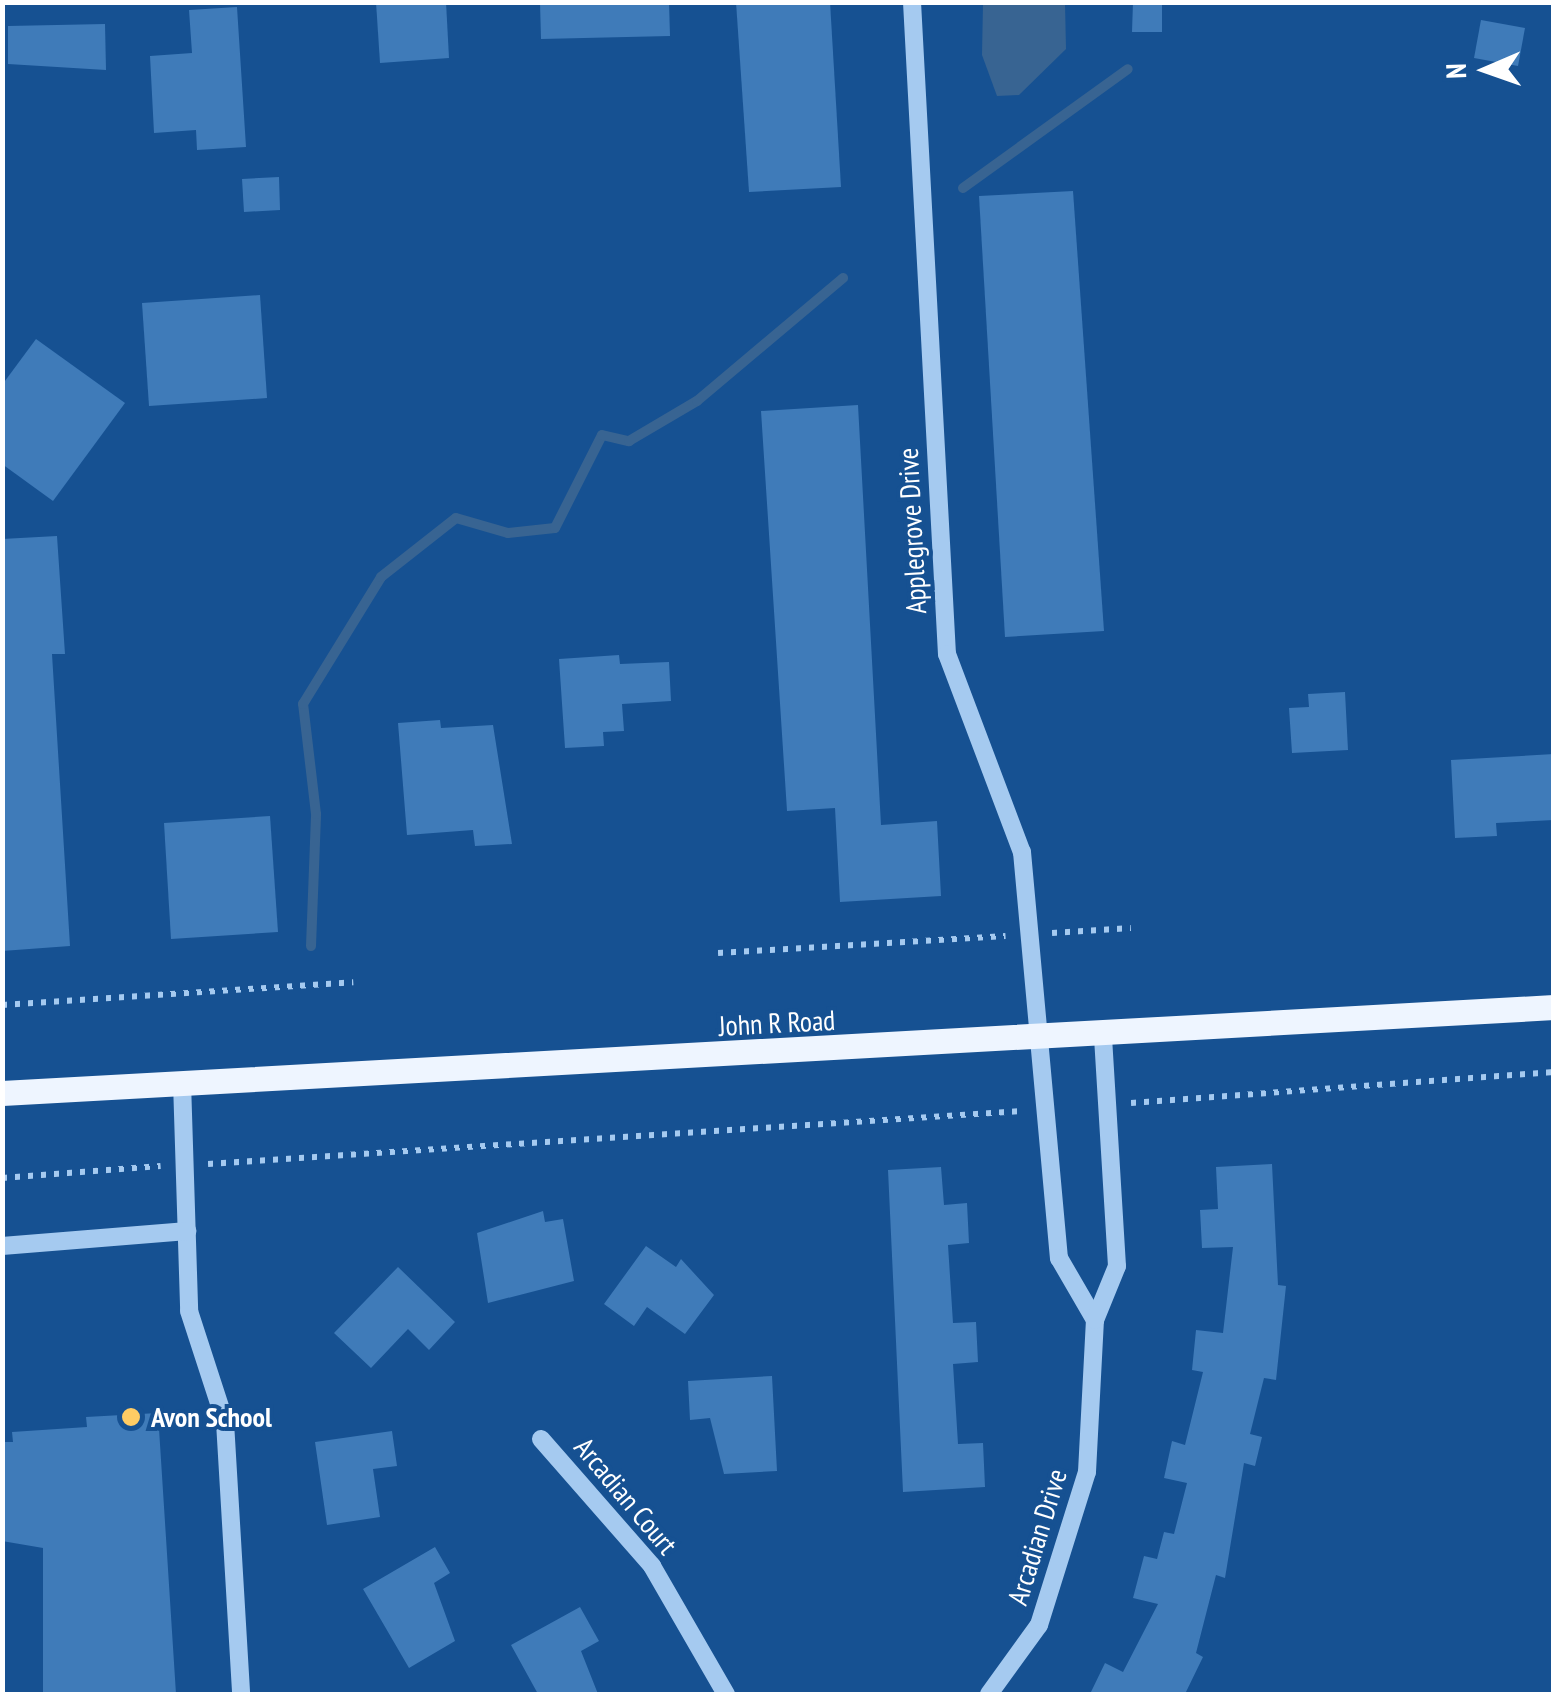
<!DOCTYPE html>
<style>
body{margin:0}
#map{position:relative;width:1556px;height:1697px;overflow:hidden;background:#165192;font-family:"PT Sans Narrow",sans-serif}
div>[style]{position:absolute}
.water>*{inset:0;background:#386492}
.stream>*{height:10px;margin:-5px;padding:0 5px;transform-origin:5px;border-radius:5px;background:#386492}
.building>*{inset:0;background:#3f7bb9}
.path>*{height:6px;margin-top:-3px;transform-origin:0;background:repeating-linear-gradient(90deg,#a5caf0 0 5px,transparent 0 13px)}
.minor>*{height:18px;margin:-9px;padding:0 9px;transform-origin:9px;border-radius:9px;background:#a5caf0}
.major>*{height:25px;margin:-12.5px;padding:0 12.5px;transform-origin:12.5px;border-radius:12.5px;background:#eef5ff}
.dots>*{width:28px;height:28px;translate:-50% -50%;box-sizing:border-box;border:5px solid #165192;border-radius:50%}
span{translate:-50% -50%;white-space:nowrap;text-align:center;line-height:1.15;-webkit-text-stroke:8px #165192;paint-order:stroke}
.street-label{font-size:28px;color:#fff}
.poi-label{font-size:28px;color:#fff;font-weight:700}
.left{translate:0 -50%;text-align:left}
.frame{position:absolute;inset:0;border:5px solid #fff;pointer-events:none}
.north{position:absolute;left:1436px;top:20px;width:100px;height:100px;-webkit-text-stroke:8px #165192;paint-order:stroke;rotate:268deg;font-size:28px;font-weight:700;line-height:40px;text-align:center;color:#fff}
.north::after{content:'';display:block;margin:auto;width:35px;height:45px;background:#fff;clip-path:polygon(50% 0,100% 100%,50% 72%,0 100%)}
</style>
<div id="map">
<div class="water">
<div style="clip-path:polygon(983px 3px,1065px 3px,1066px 49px,1019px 95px,997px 96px,982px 55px)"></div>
</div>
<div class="stream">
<div style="left:963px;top:188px;width:203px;rotate:-35.8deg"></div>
<div style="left:311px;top:946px;width:132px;rotate:-87.8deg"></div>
<div style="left:316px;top:814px;width:111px;rotate:-96.7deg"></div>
<div style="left:303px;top:704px;width:149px;rotate:-58.4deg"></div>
<div style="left:381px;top:577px;width:95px;rotate:-38.2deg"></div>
<div style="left:456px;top:518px;width:54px;rotate:16.1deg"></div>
<div style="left:508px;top:533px;width:47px;rotate:-6.1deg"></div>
<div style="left:555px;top:528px;width:104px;rotate:-63.2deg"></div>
<div style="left:602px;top:435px;width:28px;rotate:13deg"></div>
<div style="left:629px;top:441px;width:79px;rotate:-30.5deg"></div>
<div style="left:697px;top:401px;width:191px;rotate:-40.1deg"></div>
</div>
<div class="building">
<div style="clip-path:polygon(376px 2px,446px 2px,449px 58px,380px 63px)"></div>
<div style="clip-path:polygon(540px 2px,669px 2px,670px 36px,541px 39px)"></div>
<div style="clip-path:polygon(736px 2px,830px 2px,841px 187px,749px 192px)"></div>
<div style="clip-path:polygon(1133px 2px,1162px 2px,1162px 32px,1132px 32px)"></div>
<div style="clip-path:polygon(237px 7px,246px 147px,197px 150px,196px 130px,154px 133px,150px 56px,192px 53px,189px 10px)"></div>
<div style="clip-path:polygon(1481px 20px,1525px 28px,1518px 66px,1474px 58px)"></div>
<div style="clip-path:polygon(105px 24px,106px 70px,8px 64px,8px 26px)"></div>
<div style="clip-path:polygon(279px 177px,280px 210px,244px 212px,242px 179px)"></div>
<div style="clip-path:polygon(1073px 191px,1104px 631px,1005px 637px,979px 196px)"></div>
<div style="clip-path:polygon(260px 295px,267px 398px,149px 406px,142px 303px)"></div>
<div style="clip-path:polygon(36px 339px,125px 403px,53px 501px,2px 464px,2px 385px)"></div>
<div style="clip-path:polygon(858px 405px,881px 825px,937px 821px,941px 896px,840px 902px,835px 808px,787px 811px,761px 411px)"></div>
<div style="clip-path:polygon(57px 536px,65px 654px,52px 654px,70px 946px,2px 951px,2px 539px)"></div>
<div style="clip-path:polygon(619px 655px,620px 664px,669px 662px,671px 701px,622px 704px,624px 731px,603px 732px,604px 746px,565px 748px,559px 659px)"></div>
<div style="clip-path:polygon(1345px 692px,1348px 750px,1292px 753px,1289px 708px,1309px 707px,1308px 694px)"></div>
<div style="clip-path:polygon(440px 720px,441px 728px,493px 725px,512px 844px,475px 846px,473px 830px,407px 835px,398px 723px)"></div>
<div style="clip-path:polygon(1554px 754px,1554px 820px,1496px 823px,1497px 836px,1455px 838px,1451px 760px)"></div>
<div style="clip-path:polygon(270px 816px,278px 932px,171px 939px,164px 823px)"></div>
<div style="clip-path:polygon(1272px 1164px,1278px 1285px,1286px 1286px,1276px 1380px,1264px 1378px,1250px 1434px,1262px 1437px,1255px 1466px,1244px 1463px,1225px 1578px,1216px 1575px,1196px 1653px,1203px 1657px,1185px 1694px,1090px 1694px,1105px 1663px,1123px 1672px,1158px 1604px,1133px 1598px,1144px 1556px,1157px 1559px,1164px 1532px,1174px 1534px,1187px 1483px,1164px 1478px,1172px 1441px,1185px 1445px,1203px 1372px,1192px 1370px,1196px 1330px,1223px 1333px,1233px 1247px,1202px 1248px,1200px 1210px,1218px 1209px,1216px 1167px)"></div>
<div style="clip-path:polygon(941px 1167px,944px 1205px,967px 1203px,969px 1243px,948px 1245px,953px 1323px,976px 1322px,978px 1362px,953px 1364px,958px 1444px,983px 1443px,985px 1487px,903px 1492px,888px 1170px)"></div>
<div style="clip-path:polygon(543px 1211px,545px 1222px,563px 1219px,574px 1281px,488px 1303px,477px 1233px)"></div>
<div style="clip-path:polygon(646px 1246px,676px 1267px,681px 1259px,714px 1295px,685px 1334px,647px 1307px,634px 1326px,604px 1304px)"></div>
<div style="clip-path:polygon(398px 1267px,455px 1322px,429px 1350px,408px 1329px,371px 1368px,334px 1333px)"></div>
<div style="clip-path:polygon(772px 1376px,777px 1471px,724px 1474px,710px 1418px,690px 1420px,688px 1381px)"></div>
<div style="clip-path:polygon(158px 1413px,176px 1694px,43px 1694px,43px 1548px,2px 1541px,2px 1442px,13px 1442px,12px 1432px,87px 1427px,86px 1417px)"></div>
<div style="clip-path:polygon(392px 1431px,397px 1466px,373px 1469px,380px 1517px,327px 1525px,315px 1442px)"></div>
<div style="clip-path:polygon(435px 1547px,450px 1573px,434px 1583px,455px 1641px,409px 1668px,363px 1589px)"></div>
<div style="clip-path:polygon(580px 1607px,599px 1641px,581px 1651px,598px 1694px,538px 1694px,511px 1645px)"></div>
</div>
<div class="path">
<div style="left:1052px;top:933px;width:79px;rotate:-3.6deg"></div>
<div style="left:718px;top:953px;width:288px;rotate:-3.4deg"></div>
<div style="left:2px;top:1005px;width:352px;rotate:-3.7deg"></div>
<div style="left:1131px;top:1103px;width:424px;rotate:-4.2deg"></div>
<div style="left:208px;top:1164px;width:818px;rotate:-3.72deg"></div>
<div style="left:2px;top:1178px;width:159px;rotate:-4.3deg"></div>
</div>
<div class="minor">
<div style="left:912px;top:2px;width:653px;rotate:86.93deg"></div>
<div style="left:947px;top:654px;width:212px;rotate:69.3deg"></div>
<div style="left:1022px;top:852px;width:408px;rotate:84.8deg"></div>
<div style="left:1059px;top:1258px;width:72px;rotate:59.9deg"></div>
<div style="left:182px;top:1082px;width:229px;rotate:88.2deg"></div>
<div style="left:189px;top:1311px;width:117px;rotate:72deg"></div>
<div style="left:225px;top:1422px;width:272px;rotate:86.6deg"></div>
<div style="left:2px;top:1246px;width:186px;rotate:-4.6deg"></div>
<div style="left:541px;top:1439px;width:169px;rotate:48.8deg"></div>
<div style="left:652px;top:1566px;width:148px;rotate:60deg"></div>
<div style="left:989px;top:1694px;width:85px;rotate:-54.1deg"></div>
<div style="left:1039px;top:1625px;width:160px;rotate:-72.6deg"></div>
<div style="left:1087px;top:1472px;width:152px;rotate:-87deg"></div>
<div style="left:1095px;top:1320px;width:58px;rotate:-67.8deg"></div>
<div style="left:1117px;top:1266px;width:229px;rotate:-93.5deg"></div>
</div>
<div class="major">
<div style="left:2px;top:1093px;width:1554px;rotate:-3.17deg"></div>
</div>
<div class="dots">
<div style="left:131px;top:1417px;background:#ffcc64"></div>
</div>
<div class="street-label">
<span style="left:912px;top:531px;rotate:-93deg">Applegrove Drive</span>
<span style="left:777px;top:1023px;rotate:-3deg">John R Road</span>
<span style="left:626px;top:1496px;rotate:50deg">Arcadian Court</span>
<span style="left:1037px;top:1537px;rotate:-73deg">Arcadian Drive</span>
</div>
<div class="poi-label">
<span class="left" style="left:151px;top:1417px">Avon School</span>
</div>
<div class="frame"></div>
<div class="north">N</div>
</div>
